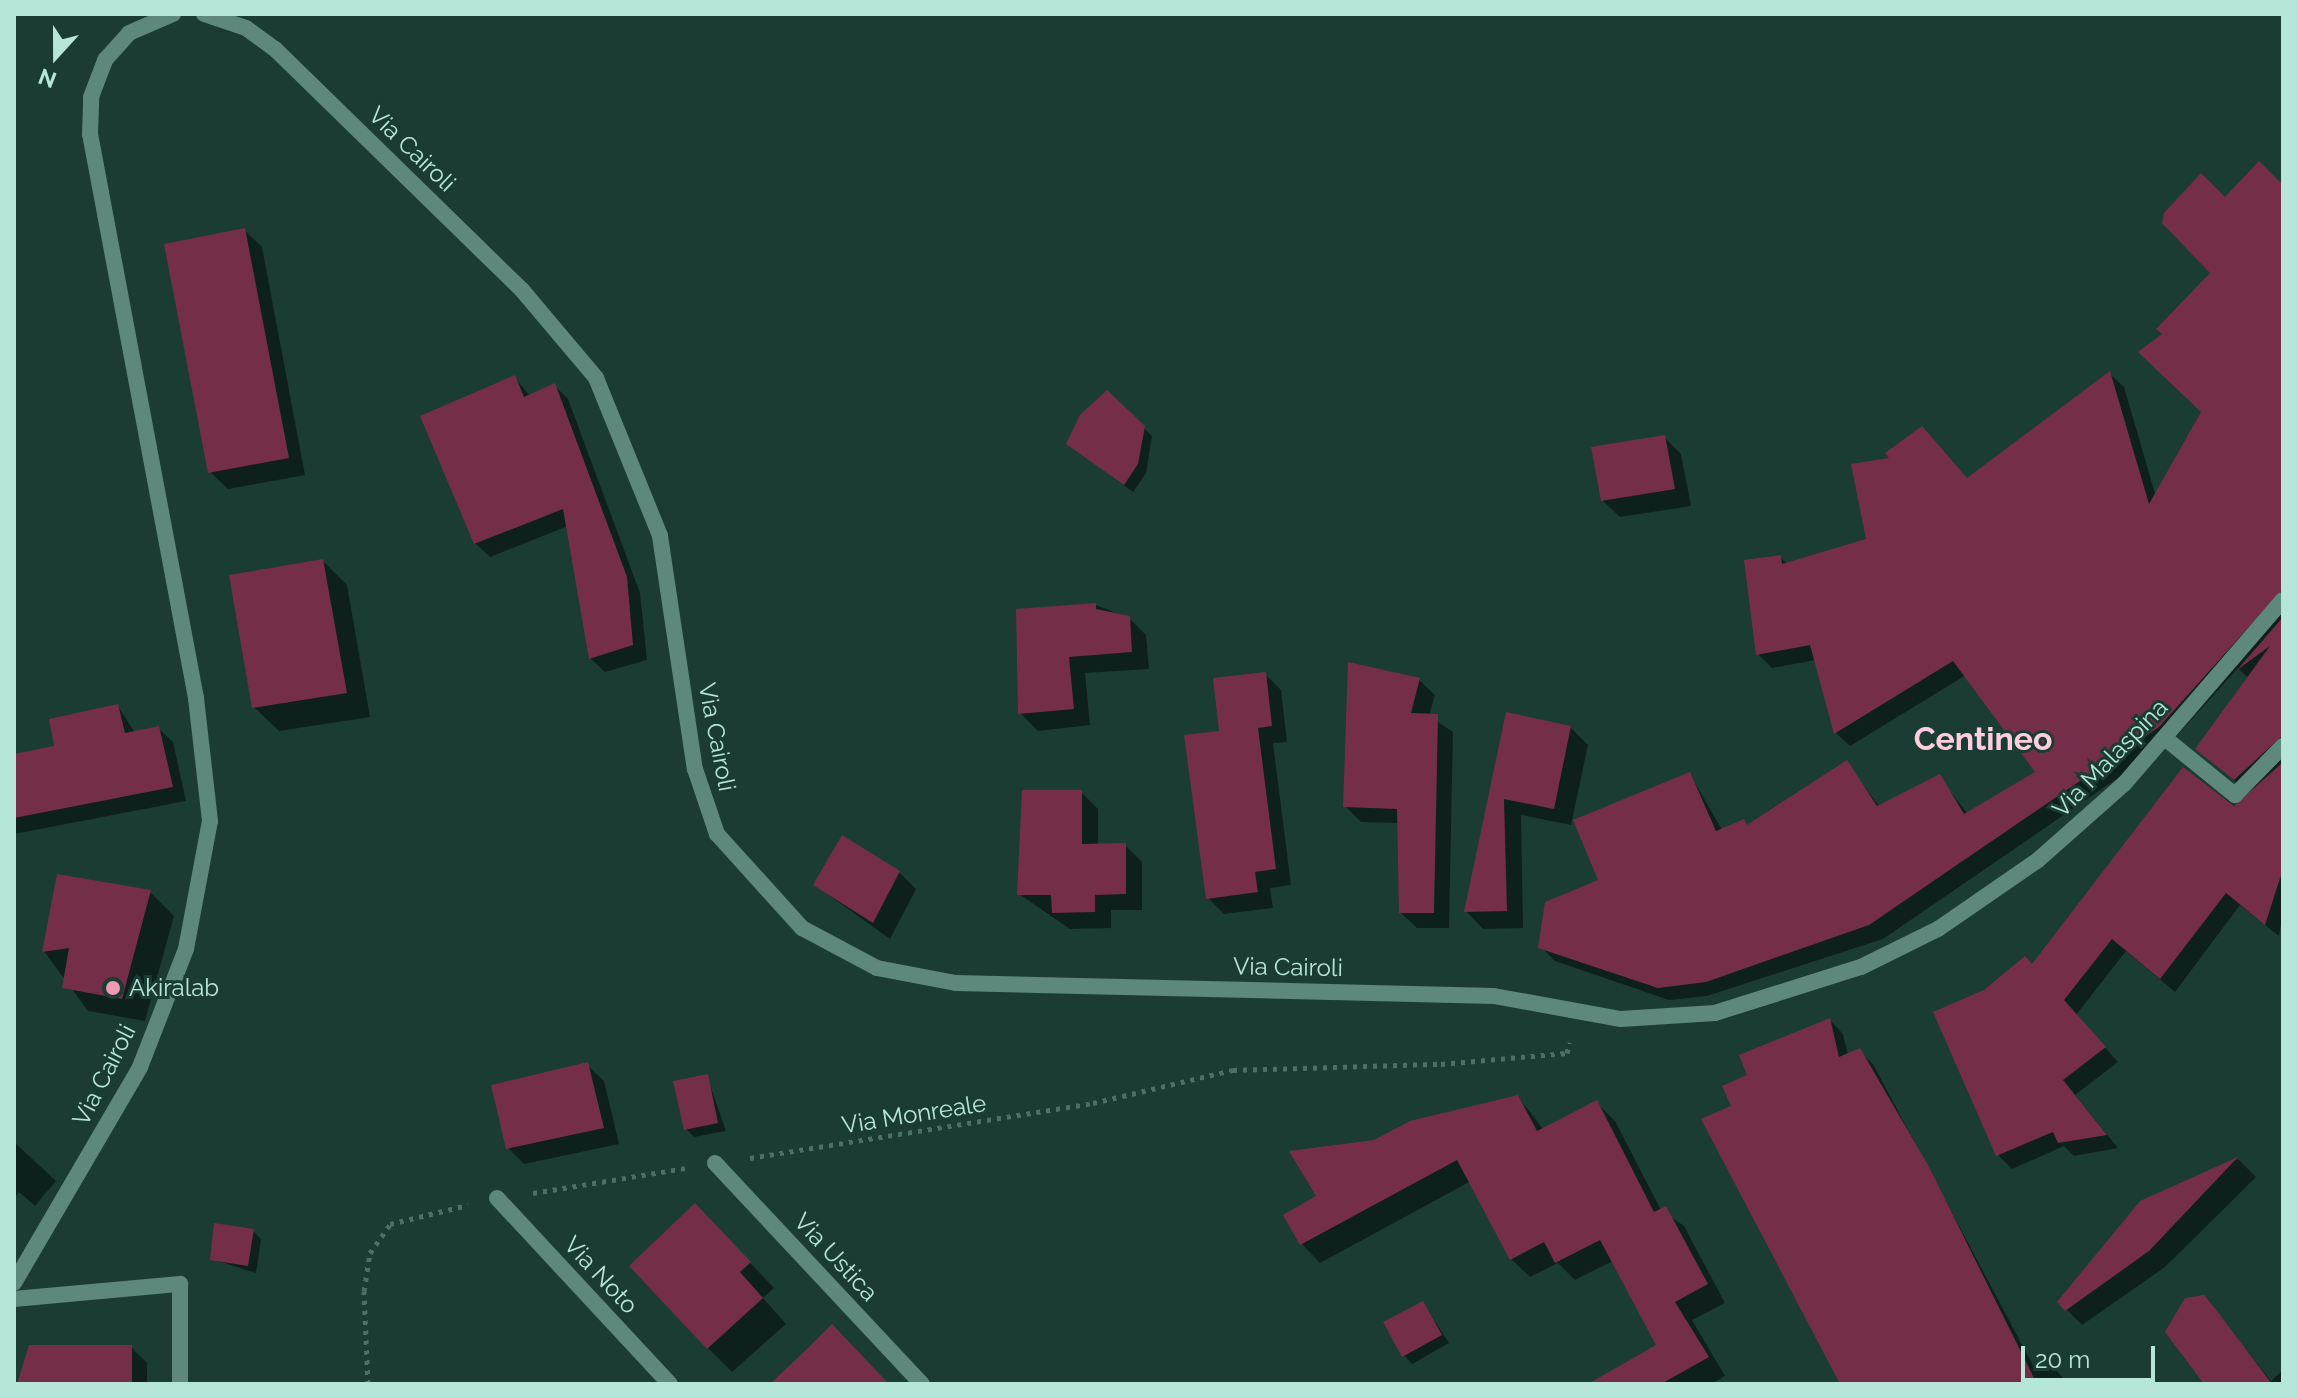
<!DOCTYPE html>
<style>
body{margin:0}
#map{position:relative;width:2297px;height:1398px;overflow:hidden;background:#1a3c35;font-family:Raleway,sans-serif}
div>[style]{position:absolute}
.shadow>*{inset:0;background:#0007}
.building>*{inset:0;background:#752e49}
.path>*{height:5px;margin-top:-2.5px;transform-origin:0;background:repeating-linear-gradient(90deg,#4a7068 0 4px,transparent 0 10px)}
.minor>*{height:16px;margin:-8px;padding:0 8px;transform-origin:8px;border-radius:8px;background:#5e877d}
.tertiary>*{height:16px;margin:-8px;padding:0 8px;transform-origin:8px;border-radius:8px;background:#5e877d}
.dots>*{width:22px;height:22px;translate:-50% -50%;box-sizing:border-box;border:4px solid #1a3c35;border-radius:50%}
span{translate:-50% -50%;white-space:nowrap;text-align:center;line-height:1.15;-webkit-text-stroke:6px #1a3c35;paint-order:stroke}
.street-label{font-size:24px;color:#b6e6da}
.poi-label{font-size:24px;color:#b6e6da}
.left{translate:0 -50%;text-align:left}
.district-label{font-size:32px;color:#ffcddc;font-weight:700}
.frame{position:absolute;inset:0;border:16px solid #b6e6da;pointer-events:none}
.north{position:absolute;left:16px;top:16px;width:80px;height:80px;-webkit-text-stroke:6px #1a3c35;paint-order:stroke;rotate:201deg;font-size:22px;font-weight:700;line-height:32px;text-align:center;color:#b6e6da}
.north::after{content:'';display:block;margin:auto;width:28px;height:36px;background:#b6e6da;clip-path:polygon(50% 0,100% 100%,50% 72%,0 100%)}
.scale{position:absolute;left:2021px;top:1346px;width:134px;height:36px;box-sizing:border-box;border:4px solid #b6e6da;border-top:0;padding-left:10px;font-size:24px;line-height:28px;white-space:nowrap;color:#b6e6da;-webkit-text-stroke:6px #1a3c35;paint-order:stroke}
</style>
<div id="map">
<div class="shadow">
<div style="clip-path:polygon(2283px 188px,2283px 913px,2279px 936px,2240px 905px,2175px 992px,2126px 951px,2076px 1015px,2118px 1062px,2075px 1095px,2118px 1148px,2074px 1156px,2064px 1146px,2012px 1169px,1998px 1155px,1985px 992px,2032px 966px,2183px 769px,2238px 808px,2252px 795px,2212px 762px,2249px 679px,2238px 668px,2173px 740px,1883px 939px,1707px 996px,1669px 1000px,1555px 961px,1541px 947px,1690px 774px,1722px 830px,1743px 821px,1748px 826px,1846px 763px,1880px 807px,1939px 777px,1968px 814px,2038px 773px,1966px 675px,1850px 746px,1836px 733px,1816px 660px,1772px 668px,1758px 654px,1780px 557px,1788px 565px,1868px 540px,1968px 480px,2110px 374px,2124px 387px,2156px 497px,2203px 413px,2165px 335px,2212px 273px,2225px 199px)"></div>
<div style="clip-path:polygon(244px 230px,262px 247px,305px 475px,228px 489px,210px 472px)"></div>
<div style="clip-path:polygon(515px 378px,530px 396px,554px 385px,568px 399px,640px 593px,647px 660px,605px 672px,590px 658px,568px 526px,490px 557px,475px 543px)"></div>
<div style="clip-path:polygon(1107px 393px,1152px 436px,1146px 473px,1133px 492px,1069px 444px)"></div>
<div style="clip-path:polygon(1664px 437px,1681px 454px,1691px 506px,1620px 517px,1602px 500px)"></div>
<div style="clip-path:polygon(323px 561px,347px 585px,370px 717px,279px 731px,254px 707px)"></div>
<div style="clip-path:polygon(1096px 605px,1129px 618px,1146px 635px,1149px 669px,1085px 673px,1090px 725px,1038px 731px,1020px 713px)"></div>
<div style="clip-path:polygon(1265px 674px,1281px 690px,1287px 742px,1273px 743px,1291px 885px,1270px 888px,1273px 908px,1224px 914px,1208px 898px,1222px 733px)"></div>
<div style="clip-path:polygon(1419px 680px,1435px 695px,1429px 716px,1453px 732px,1449px 928px,1417px 928px,1401px 913px,1400px 823px,1361px 822px,1345px 806px)"></div>
<div style="clip-path:polygon(118px 706px,135px 733px,158px 728px,173px 742px,186px 801px,14px 834px,14px 756px,56px 748px)"></div>
<div style="clip-path:polygon(1507px 715px,1570px 727px,1588px 745px,1571px 825px,1521px 815px,1523px 928px,1483px 929px,1466px 911px)"></div>
<div style="clip-path:polygon(1081px 792px,1098px 809px,1098px 846px,1125px 845px,1142px 862px,1142px 910px,1111px 910px,1111px 928px,1070px 929px,1019px 894px)"></div>
<div style="clip-path:polygon(899px 872px,916px 889px,890px 939px,815px 885px)"></div>
<div style="clip-path:polygon(150px 892px,174px 916px,145px 1021px,88px 1011px,44px 951px)"></div>
<div style="clip-path:polygon(1830px 1020px,1843px 1034px,1848px 1055px,1859px 1051px,1873px 1064px,2036px 1371px,2051px 1364px,2068px 1384px,1842px 1384px,1734px 1107px,1750px 1076px)"></div>
<div style="clip-path:polygon(587px 1065px,604px 1081px,619px 1144px,524px 1164px,508px 1148px)"></div>
<div style="clip-path:polygon(707px 1076px,726px 1131px,694px 1137px,686px 1129px)"></div>
<div style="clip-path:polygon(1518px 1097px,1544px 1130px,1596px 1102px,1615px 1121px,1661px 1210px,1684px 1226px,1725px 1303px,1692px 1320px,1725px 1376px,1711px 1384px,1641px 1384px,1658px 1346px,1613px 1261px,1575px 1280px,1558px 1263px,1530px 1277px,1511px 1259px,1471px 1181px,1320px 1263px,1302px 1244px,1286px 1216px,1318px 1197px,1374px 1142px)"></div>
<div style="clip-path:polygon(14px 1142px,56px 1181px,35px 1206px,19px 1192px,14px 1199px)"></div>
<div style="clip-path:polygon(2238px 1159px,2256px 1177px,2165px 1267px,2082px 1325px,2059px 1302px,2142px 1203px)"></div>
<div style="clip-path:polygon(719px 1230px,774px 1288px,763px 1298px,786px 1324px,732px 1372px,708px 1348px)"></div>
<div style="clip-path:polygon(253px 1231px,261px 1239px,256px 1273px,212px 1259px)"></div>
<div style="clip-path:polygon(2204px 1297px,2271px 1381px,2283px 1370px,2283px 1384px,2206px 1384px)"></div>
<div style="clip-path:polygon(1423px 1303px,1449px 1343px,1412px 1364px,1404px 1355px)"></div>
<div style="clip-path:polygon(131px 1347px,147px 1363px,147px 1384px,19px 1384px)"></div>
</div>
<div class="building">
<div style="clip-path:polygon(2259px 161px,2283px 185px,2283px 589px,2159px 727px,1869px 925px,1706px 982px,1658px 988px,1538px 948px,1545px 902px,1598px 880px,1573px 820px,1690px 772px,1716px 831px,1744px 819px,1747px 825px,1847px 760px,1877px 806px,1940px 774px,1964px 814px,2035px 772px,1953px 661px,1834px 734px,1810px 645px,1756px 655px,1744px 560px,1781px 555px,1782px 564px,1866px 539px,1851px 464px,1889px 458px,1885px 453px,1922px 426px,1967px 478px,2110px 371px,2149px 504px,2201px 412px,2138px 352px,2162px 334px,2156px 329px,2210px 273px,2162px 223px,2164px 213px,2201px 173px,2225px 197px)"></div>
<div style="clip-path:polygon(245px 228px,289px 458px,208px 473px,164px 244px)"></div>
<div style="clip-path:polygon(515px 375px,524px 397px,555px 383px,627px 577px,633px 645px,589px 659px,563px 509px,474px 544px,420px 416px)"></div>
<div style="clip-path:polygon(1107px 390px,1145px 426px,1138px 464px,1124px 485px,1066px 444px,1080px 415px)"></div>
<div style="clip-path:polygon(1665px 435px,1675px 489px,1601px 501px,1591px 447px)"></div>
<div style="clip-path:polygon(323px 559px,347px 693px,252px 708px,229px 575px)"></div>
<div style="clip-path:polygon(1096px 603px,1096px 609px,1130px 616px,1132px 652px,1069px 657px,1074px 709px,1018px 714px,1016px 609px)"></div>
<div style="clip-path:polygon(2283px 617px,2283px 735px,2234px 780px,2195px 749px,2270px 646px,2237px 670px)"></div>
<div style="clip-path:polygon(1348px 662px,1420px 678px,1411px 713px,1438px 714px,1434px 913px,1399px 913px,1397px 809px,1343px 807px)"></div>
<div style="clip-path:polygon(1266px 672px,1272px 726px,1258px 728px,1276px 869px,1255px 872px,1258px 892px,1206px 899px,1184px 735px,1219px 731px,1213px 678px)"></div>
<div style="clip-path:polygon(118px 704px,125px 733px,159px 726px,173px 787px,14px 818px,14px 754px,54px 746px,49px 719px)"></div>
<div style="clip-path:polygon(1506px 712px,1571px 726px,1554px 809px,1504px 799px,1507px 911px,1464px 912px)"></div>
<div style="clip-path:polygon(2283px 762px,2283px 869px,2265px 925px,2226px 893px,2160px 979px,2112px 939px,2064px 1000px,2106px 1047px,2063px 1080px,2107px 1135px,2058px 1143px,2053px 1132px,1996px 1156px,1933px 1012px,1984px 990px,2025px 956px,2032px 964px,2183px 767px,2234px 806px)"></div>
<div style="clip-path:polygon(1022px 790px,1082px 790px,1082px 844px,1126px 843px,1126px 894px,1095px 895px,1095px 912px,1052px 913px,1051px 895px,1017px 895px)"></div>
<div style="clip-path:polygon(842px 835px,900px 871px,873px 923px,813px 885px)"></div>
<div style="clip-path:polygon(57px 874px,151px 890px,122px 999px,62px 988px,69px 948px,42px 952px)"></div>
<div style="clip-path:polygon(1830px 1018px,1839px 1057px,1860px 1048px,1929px 1167px,2037px 1384px,1840px 1384px,1701px 1119px,1731px 1106px,1722px 1086px,1747px 1075px,1739px 1055px)"></div>
<div style="clip-path:polygon(588px 1062px,604px 1128px,506px 1149px,491px 1085px)"></div>
<div style="clip-path:polygon(708px 1074px,718px 1123px,684px 1130px,673px 1081px)"></div>
<div style="clip-path:polygon(1518px 1095px,1537px 1131px,1597px 1100px,1654px 1212px,1666px 1206px,1708px 1284px,1675px 1302px,1709px 1357px,1661px 1384px,1588px 1384px,1656px 1345px,1600px 1240px,1555px 1263px,1544px 1242px,1510px 1260px,1457px 1160px,1300px 1245px,1283px 1215px,1316px 1196px,1289px 1151px,1374px 1140px,1410px 1121px)"></div>
<div style="clip-path:polygon(2238px 1157px,2149px 1251px,2065px 1311px,2057px 1302px,2140px 1201px)"></div>
<div style="clip-path:polygon(695px 1203px,751px 1262px,740px 1272px,763px 1298px,707px 1349px,629px 1266px)"></div>
<div style="clip-path:polygon(214px 1223px,254px 1229px,248px 1266px,210px 1260px)"></div>
<div style="clip-path:polygon(2204px 1295px,2217px 1311px,2272px 1384px,2204px 1384px,2165px 1332px,2185px 1298px)"></div>
<div style="clip-path:polygon(1423px 1301px,1442px 1335px,1402px 1357px,1383px 1322px)"></div>
<div style="clip-path:polygon(832px 1324px,889px 1384px,770px 1384px,807px 1349px)"></div>
<div style="clip-path:polygon(29px 1345px,132px 1345px,132px 1384px,17px 1384px)"></div>
</div>
<div class="path">
<div style="left:750px;top:1158px;width:347px;rotate:-9.1deg"></div>
<div style="left:1093px;top:1103px;width:144px;rotate:-13.3deg"></div>
<div style="left:1233px;top:1070px;width:208px;rotate:-1.7deg"></div>
<div style="left:1441px;top:1064px;width:126px;rotate:-5deg"></div>
<div style="left:1567px;top:1053px;width:11px;rotate:-75deg"></div>
<div style="left:533px;top:1193px;width:154px;rotate:-9.3deg"></div>
<div style="left:368px;top:1384px;width:93px;rotate:-92.5deg"></div>
<div style="left:364px;top:1291px;width:38px;rotate:-81deg"></div>
<div style="left:370px;top:1253px;width:35px;rotate:-55deg"></div>
<div style="left:390px;top:1224px;width:80px;rotate:-13.7deg"></div>
</div>
<div class="minor">
<div style="left:2166px;top:739px;width:89px;rotate:39.1deg"></div>
<div style="left:2235px;top:795px;width:69px;rotate:-45.6deg"></div>
<div style="left:715px;top:1163px;width:303px;rotate:46.9deg"></div>
<div style="left:497px;top:1198px;width:254px;rotate:47.1deg"></div>
<div style="left:14px;top:1299px;width:167px;rotate:-5.2deg"></div>
<div style="left:180px;top:1284px;width:100px;rotate:90deg"></div>
</div>
<div class="tertiary">
<div style="left:204px;top:14px;width:44px;rotate:18.4deg"></div>
<div style="left:246px;top:28px;width:36px;rotate:36deg"></div>
<div style="left:275px;top:49px;width:345px;rotate:44.3deg"></div>
<div style="left:522px;top:290px;width:115px;rotate:49.9deg"></div>
<div style="left:596px;top:378px;width:170px;rotate:67.9deg"></div>
<div style="left:660px;top:536px;width:236px;rotate:81.5deg"></div>
<div style="left:695px;top:769px;width:69px;rotate:71.3deg"></div>
<div style="left:717px;top:834px;width:127px;rotate:47.9deg"></div>
<div style="left:802px;top:928px;width:85px;rotate:28.1deg"></div>
<div style="left:877px;top:968px;width:80px;rotate:10.8deg"></div>
<div style="left:956px;top:983px;width:538px;rotate:1.38deg"></div>
<div style="left:1494px;top:996px;width:129px;rotate:10.3deg"></div>
<div style="left:1621px;top:1019px;width:94px;rotate:-3.7deg"></div>
<div style="left:1715px;top:1013px;width:153px;rotate:-17.5deg"></div>
<div style="left:1861px;top:967px;width:86px;rotate:-26.3deg"></div>
<div style="left:1938px;top:929px;width:121px;rotate:-34.6deg"></div>
<div style="left:2038px;top:860px;width:115px;rotate:-41.5deg"></div>
<div style="left:2124px;top:784px;width:243px;rotate:-49.2deg"></div>
<div style="left:14px;top:1283px;width:250px;rotate:-59.7deg"></div>
<div style="left:140px;top:1067px;width:127px;rotate:-68.7deg"></div>
<div style="left:186px;top:949px;width:130px;rotate:-79.4deg"></div>
<div style="left:210px;top:821px;width:124px;rotate:-96.5deg"></div>
<div style="left:196px;top:698px;width:574px;rotate:-100.64deg"></div>
<div style="left:90px;top:134px;width:37px;rotate:-88deg"></div>
<div style="left:91px;top:97px;width:40px;rotate:-69deg"></div>
<div style="left:105px;top:60px;width:36px;rotate:-48deg"></div>
<div style="left:129px;top:33px;width:48px;rotate:-23.4deg"></div>
</div>
<div class="dots">
<div style="left:113px;top:988px;background:#f09ab6"></div>
</div>
<div class="street-label">
<span style="left:412px;top:149px;rotate:44deg">Via Cairoli</span>
<span style="left:717px;top:737px;rotate:79deg">Via Cairoli</span>
<span style="left:2110px;top:758px;rotate:-46deg">Via Malaspina</span>
<span style="left:1288px;top:967px;rotate:1deg">Via Cairoli</span>
<span style="left:104px;top:1075px;rotate:-63deg">Via Cairoli</span>
<span style="left:914px;top:1114px;rotate:-9deg">Via Monreale</span>
<span style="left:836px;top:1257px;rotate:47deg">Via Ustica</span>
<span style="left:601px;top:1275px;rotate:47deg">Via Noto</span>
</div>
<div class="poi-label">
<span class="left" style="left:129px;top:988px">Akiralab</span>
</div>
<div class="district-label">
<span style="left:1983px;top:739px">Centineo</span>
</div>
<div class="frame"></div>
<div class="north">N</div>
<div class="scale">20 m</div>
</div>
